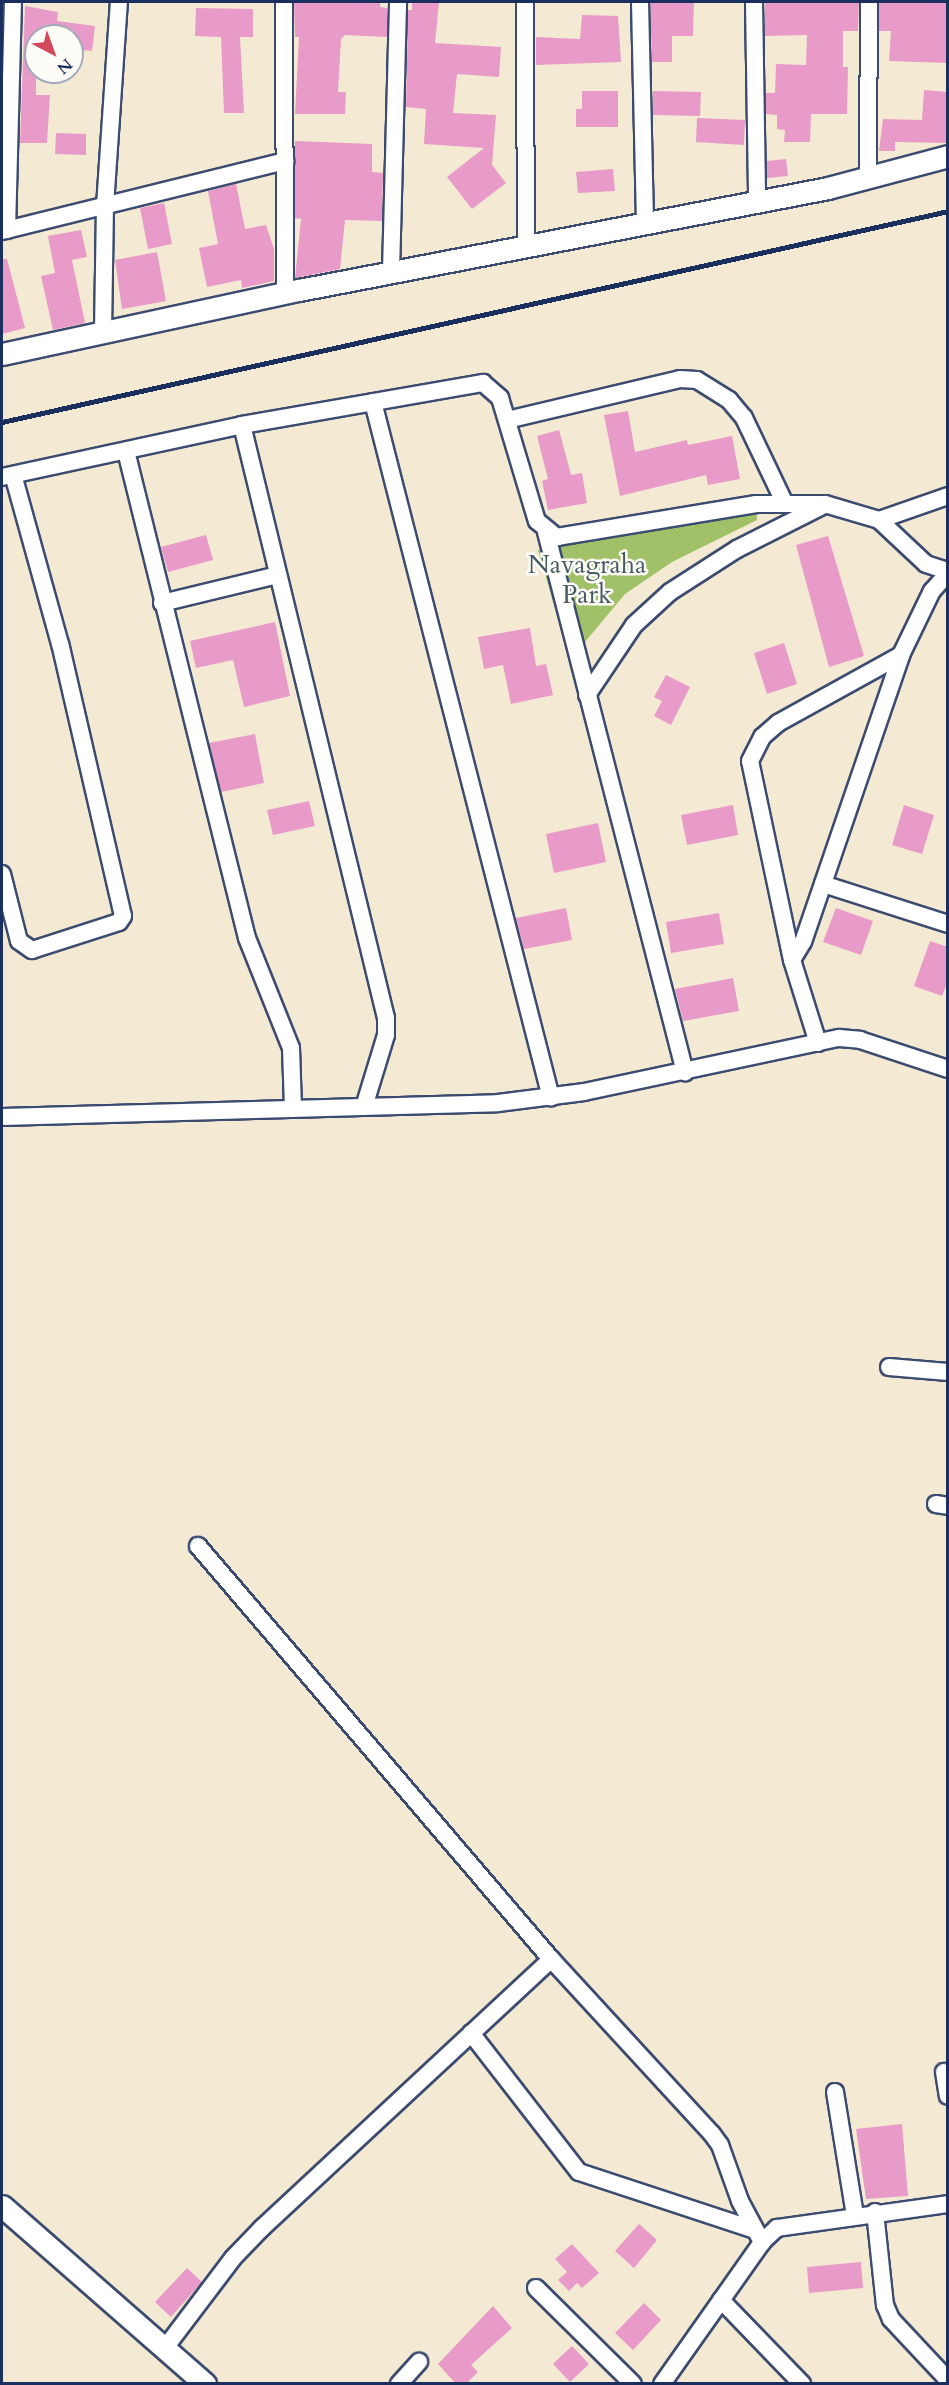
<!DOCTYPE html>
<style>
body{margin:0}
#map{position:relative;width:949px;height:2385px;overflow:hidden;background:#f4ead3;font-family:Cardo,serif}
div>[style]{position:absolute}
.green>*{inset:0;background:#a1c169}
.building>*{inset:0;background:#e89ac8}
.roads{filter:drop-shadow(2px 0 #3c4b70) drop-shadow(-2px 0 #3c4b70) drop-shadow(0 2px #3c4b70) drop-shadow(0 -2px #3c4b70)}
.minor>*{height:16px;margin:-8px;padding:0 8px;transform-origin:8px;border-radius:8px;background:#fff}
.tertiary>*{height:21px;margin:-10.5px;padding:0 10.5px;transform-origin:10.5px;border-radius:10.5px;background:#fff}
.rail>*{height:4.5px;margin:-2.25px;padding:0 2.25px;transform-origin:2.25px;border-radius:2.25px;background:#1b2f5e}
span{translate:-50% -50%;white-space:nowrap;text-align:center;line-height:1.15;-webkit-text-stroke:5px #fdfcf7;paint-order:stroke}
.park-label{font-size:26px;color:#435b61}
.frame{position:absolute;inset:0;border:3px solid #1b2f5e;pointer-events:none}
.north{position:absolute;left:24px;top:24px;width:60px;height:60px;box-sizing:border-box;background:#fdfcf7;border:2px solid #a3aaba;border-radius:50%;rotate:139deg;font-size:16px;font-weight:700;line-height:24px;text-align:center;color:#1b2f5e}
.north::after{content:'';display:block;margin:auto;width:21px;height:27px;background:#d1495b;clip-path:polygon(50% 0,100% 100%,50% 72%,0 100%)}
</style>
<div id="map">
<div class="green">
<div style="clip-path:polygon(756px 504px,757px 520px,672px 562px,625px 594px,570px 660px,538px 550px)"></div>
</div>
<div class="building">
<div style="clip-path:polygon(294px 2px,380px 2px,380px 7px,387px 8px,387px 37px,345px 35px,341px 39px,338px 92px,346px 92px,345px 114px,295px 114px,299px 37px,295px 37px)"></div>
<div style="clip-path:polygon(412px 2px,439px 2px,435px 43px,501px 47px,499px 77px,457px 74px,453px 113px,496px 115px,492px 165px,506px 183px,472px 209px,447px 177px,484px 148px,424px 144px,426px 109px,406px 107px,408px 10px,412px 10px)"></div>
<div style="clip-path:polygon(650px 2px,694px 2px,693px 36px,672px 36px,672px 62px,652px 62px)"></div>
<div style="clip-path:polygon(765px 2px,859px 2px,858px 31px,843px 31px,843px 67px,848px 67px,847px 114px,811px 114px,810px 142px,784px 142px,785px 130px,777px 129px,777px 115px,766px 114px,766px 93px,775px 93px,776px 64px,806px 65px,807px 35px,765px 36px)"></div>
<div style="clip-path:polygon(879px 2px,948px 2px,948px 63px,889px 61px,891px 31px,879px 31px)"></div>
<div style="clip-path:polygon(25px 6px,58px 12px,57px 21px,95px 26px,92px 51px,72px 49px,72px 36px,36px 36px,36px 95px,50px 95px,47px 143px,20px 143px)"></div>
<div style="clip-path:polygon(196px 8px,253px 9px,253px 37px,240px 37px,244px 113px,224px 113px,221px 37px,195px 36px)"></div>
<div style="clip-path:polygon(582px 15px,618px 16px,621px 62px,536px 65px,536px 37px,580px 39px)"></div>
<div style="clip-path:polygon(924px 90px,948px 92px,948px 143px,895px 142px,895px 151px,879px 151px,883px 119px,922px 120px)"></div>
<div style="clip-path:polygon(582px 91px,618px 91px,618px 127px,576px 127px,576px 109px,582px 109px)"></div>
<div style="clip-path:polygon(653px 91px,701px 92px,700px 116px,653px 115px)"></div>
<div style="clip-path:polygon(697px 118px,745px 120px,744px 145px,696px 142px)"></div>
<div style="clip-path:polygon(56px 133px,86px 134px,86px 155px,55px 154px)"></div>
<div style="clip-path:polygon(295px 141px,372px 144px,372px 172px,383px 173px,382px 221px,345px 220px,340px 269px,295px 278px,301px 219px,295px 218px)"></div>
<div style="clip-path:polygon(786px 159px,788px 176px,767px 178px,767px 161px)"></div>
<div style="clip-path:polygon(613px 169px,615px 191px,578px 193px,576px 172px)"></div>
<div style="clip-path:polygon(236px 184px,245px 229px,266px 225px,274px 249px,274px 281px,242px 288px,241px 280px,207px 287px,199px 248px,218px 244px,208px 191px)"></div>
<div style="clip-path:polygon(164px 203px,172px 244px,148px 249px,140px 208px)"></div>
<div style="clip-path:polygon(81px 230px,87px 257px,72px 260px,85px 323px,53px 330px,41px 276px,55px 273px,48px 236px)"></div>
<div style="clip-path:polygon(157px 252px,166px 301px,122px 309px,115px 260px)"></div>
<div style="clip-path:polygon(2px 259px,7px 259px,25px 328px,2px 334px)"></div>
<div style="clip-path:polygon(628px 411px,635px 452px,687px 440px,688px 445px,732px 436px,740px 479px,708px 485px,706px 475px,620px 496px,604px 415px)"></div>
<div style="clip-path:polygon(559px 430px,571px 475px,582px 473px,587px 503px,548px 510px,542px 481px,548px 479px,537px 436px)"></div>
<div style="clip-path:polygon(206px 535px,213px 560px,168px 572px,161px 547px)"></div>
<div style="clip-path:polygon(828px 536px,864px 656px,829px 667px,796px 545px)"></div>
<div style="clip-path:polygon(275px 622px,290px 696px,244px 707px,233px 660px,196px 668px,190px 641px)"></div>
<div style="clip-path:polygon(530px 628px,536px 666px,546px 664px,553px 695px,511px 704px,503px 665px,484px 669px,478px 637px)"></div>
<div style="clip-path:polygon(784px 643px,797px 684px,767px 694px,754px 653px)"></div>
<div style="clip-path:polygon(666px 675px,690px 687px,671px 725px,654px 716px,662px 701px,654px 697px)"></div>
<div style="clip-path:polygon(255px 734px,264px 783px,221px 792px,209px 743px)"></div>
<div style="clip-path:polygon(309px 801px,315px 826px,273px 835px,267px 810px)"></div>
<div style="clip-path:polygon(733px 805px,738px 835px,687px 845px,681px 815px)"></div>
<div style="clip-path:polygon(904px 805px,934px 815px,922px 854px,892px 845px)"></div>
<div style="clip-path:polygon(598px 823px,606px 862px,554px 873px,546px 834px)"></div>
<div style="clip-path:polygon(566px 908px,572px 940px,524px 949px,516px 918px)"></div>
<div style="clip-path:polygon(836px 908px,873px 921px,861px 955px,823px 942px)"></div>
<div style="clip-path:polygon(719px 913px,724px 944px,671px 953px,666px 922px)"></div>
<div style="clip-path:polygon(930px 941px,948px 947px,948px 981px,942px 996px,914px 986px)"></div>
<div style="clip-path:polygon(733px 978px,739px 1011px,683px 1021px,675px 989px)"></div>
<div style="clip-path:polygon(902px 2124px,908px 2196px,866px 2199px,856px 2129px)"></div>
<div style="clip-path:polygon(639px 2224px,657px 2240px,634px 2268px,615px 2251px)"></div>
<div style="clip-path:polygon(572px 2244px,599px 2273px,582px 2288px,577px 2283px,569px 2291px,558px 2280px,567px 2272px,555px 2259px)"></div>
<div style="clip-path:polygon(861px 2262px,863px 2288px,809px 2293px,807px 2267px)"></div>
<div style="clip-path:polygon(187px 2268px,202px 2282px,171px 2317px,155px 2302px)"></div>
<div style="clip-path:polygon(644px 2303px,661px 2320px,633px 2350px,615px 2333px)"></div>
<div style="clip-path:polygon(493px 2306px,512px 2328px,471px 2365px,478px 2372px,466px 2384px,456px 2384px,438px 2364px)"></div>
<div style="clip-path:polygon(572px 2346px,589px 2364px,570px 2382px,553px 2364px)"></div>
</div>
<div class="roads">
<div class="minor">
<div style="left:284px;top:2px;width:291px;rotate:89.8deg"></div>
<div style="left:525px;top:2px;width:244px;rotate:89.8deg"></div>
<div style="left:640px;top:2px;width:221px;rotate:88.7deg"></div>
<div style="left:754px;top:2px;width:199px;rotate:89.1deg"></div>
<div style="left:868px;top:177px;width:175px;rotate:-89.7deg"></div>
<div style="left:7px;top:230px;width:228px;rotate:-88.5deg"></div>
<div style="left:2px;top:231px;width:292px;rotate:-13.9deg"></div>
<div style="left:391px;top:272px;width:270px;rotate:-88.5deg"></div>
<div style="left:103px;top:332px;width:126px;rotate:-89.1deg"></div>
<div style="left:105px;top:206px;width:204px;rotate:-86.1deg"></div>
<div style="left:373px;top:402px;width:718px;rotate:75.65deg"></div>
<div style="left:507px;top:420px;width:178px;rotate:-13.3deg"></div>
<div style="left:680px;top:379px;width:17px;rotate:3deg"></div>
<div style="left:697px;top:380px;width:38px;rotate:32deg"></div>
<div style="left:729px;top:400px;width:23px;rotate:50deg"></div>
<div style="left:744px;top:418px;width:93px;rotate:64.5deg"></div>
<div style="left:242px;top:425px;width:610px;rotate:76.35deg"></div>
<div style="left:386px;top:1018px;width:17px;rotate:90deg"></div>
<div style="left:386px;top:1035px;width:75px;rotate:107deg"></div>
<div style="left:126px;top:451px;width:502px;rotate:76.05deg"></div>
<div style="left:247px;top:938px;width:118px;rotate:68.2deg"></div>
<div style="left:291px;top:1048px;width:61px;rotate:88.1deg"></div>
<div style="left:2px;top:477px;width:246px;rotate:-12.2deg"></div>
<div style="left:242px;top:425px;width:245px;rotate:-9.9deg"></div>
<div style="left:483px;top:383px;width:23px;rotate:41deg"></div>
<div style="left:500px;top:398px;width:128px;rotate:73.3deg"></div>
<div style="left:537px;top:521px;width:26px;rotate:39deg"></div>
<div style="left:557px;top:537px;width:202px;rotate:-9.4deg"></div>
<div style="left:756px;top:504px;width:69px"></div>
<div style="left:825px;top:504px;width:56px;rotate:16.5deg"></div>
<div style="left:879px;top:520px;width:64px;rotate:43.1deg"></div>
<div style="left:926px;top:564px;width:23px;rotate:18deg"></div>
<div style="left:879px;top:520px;width:73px;rotate:-19.2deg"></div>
<div style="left:546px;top:532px;width:558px;rotate:75.57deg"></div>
<div style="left:162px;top:603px;width:119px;rotate:-13.6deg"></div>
<div style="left:587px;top:695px;width:84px;rotate:-56.1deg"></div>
<div style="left:634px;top:625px;width:49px;rotate:-42.5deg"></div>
<div style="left:670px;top:592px;width:80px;rotate:-32.7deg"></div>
<div style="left:737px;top:549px;width:97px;rotate:-26.8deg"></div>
<div style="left:2px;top:874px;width:69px;rotate:75.8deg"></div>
<div style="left:19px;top:941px;width:16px;rotate:35deg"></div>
<div style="left:32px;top:950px;width:91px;rotate:-17.8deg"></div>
<div style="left:119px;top:922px;width:7px;rotate:-56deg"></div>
<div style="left:123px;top:916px;width:279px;rotate:-103deg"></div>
<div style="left:60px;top:644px;width:175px;rotate:-105.5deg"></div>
<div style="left:823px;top:884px;width:131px;rotate:17.7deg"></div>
<div style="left:792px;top:960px;width:21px;rotate:-59deg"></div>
<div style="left:803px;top:942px;width:303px;rotate:-71.1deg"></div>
<div style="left:901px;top:655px;width:71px;rotate:-64.2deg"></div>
<div style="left:932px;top:591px;width:24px;rotate:-48deg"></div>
<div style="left:818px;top:1043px;width:87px;rotate:-107.4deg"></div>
<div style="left:792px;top:960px;width:203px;rotate:-101.9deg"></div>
<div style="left:750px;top:761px;width:27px;rotate:-63deg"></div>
<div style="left:762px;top:737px;width:21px;rotate:-41deg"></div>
<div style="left:778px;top:723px;width:141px;rotate:-28.9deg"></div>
<div style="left:2px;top:1117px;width:496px;rotate:-1.6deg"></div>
<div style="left:498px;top:1103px;width:87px;rotate:-7.3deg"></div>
<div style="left:584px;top:1092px;width:261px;rotate:-12deg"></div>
<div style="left:839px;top:1038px;width:21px;rotate:5deg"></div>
<div style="left:860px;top:1040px;width:93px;rotate:18.2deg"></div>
<div style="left:889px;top:1367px;width:59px;rotate:4.8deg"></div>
<div style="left:936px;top:1504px;width:12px;rotate:9deg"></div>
<div style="left:198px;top:1546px;width:543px;rotate:49.48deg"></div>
<div style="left:551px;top:1959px;width:238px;rotate:47.4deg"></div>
<div style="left:712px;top:2134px;width:14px;rotate:54deg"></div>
<div style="left:720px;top:2145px;width:59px;rotate:70.3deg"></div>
<div style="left:740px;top:2201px;width:47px;rotate:61.8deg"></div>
<div style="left:471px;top:2033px;width:176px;rotate:52.2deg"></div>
<div style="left:579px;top:2172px;width:185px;rotate:18.2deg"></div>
<div style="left:944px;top:2072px;width:24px;rotate:81deg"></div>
<div style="left:835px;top:2092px;width:125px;rotate:80.8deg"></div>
<div style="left:875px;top:2212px;width:94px;rotate:83.9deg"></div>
<div style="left:885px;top:2305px;width:15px;rotate:67deg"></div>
<div style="left:891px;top:2319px;width:83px;rotate:46.9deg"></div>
<div style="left:536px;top:2288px;width:136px;rotate:44.7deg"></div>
<div style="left:721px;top:2300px;width:117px;rotate:46deg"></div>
<div style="left:165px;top:2348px;width:113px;rotate:-52.9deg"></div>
<div style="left:233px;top:2258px;width:42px;rotate:-46deg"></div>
<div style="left:262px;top:2228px;width:395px;rotate:-42.9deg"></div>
<div style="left:399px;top:2384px;width:30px;rotate:-48deg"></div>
<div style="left:662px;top:2384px;width:174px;rotate:-54.8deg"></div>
<div style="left:762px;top:2242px;width:21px;rotate:-43deg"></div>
<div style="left:777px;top:2228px;width:173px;rotate:-8deg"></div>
</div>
<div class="tertiary">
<div style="left:2px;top:354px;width:304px;rotate:-12.2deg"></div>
<div style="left:299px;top:290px;width:539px;rotate:-10.91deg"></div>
<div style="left:828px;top:188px;width:124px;rotate:-14.9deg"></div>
<div style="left:2px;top:2206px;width:270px;rotate:41.2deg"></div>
</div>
</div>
<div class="rail">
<div style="left:2px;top:422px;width:969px;rotate:-12.57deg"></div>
</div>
<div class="park-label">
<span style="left:587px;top:580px">Navagraha<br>Park</span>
</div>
<div class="frame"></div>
<div class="north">N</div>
</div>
